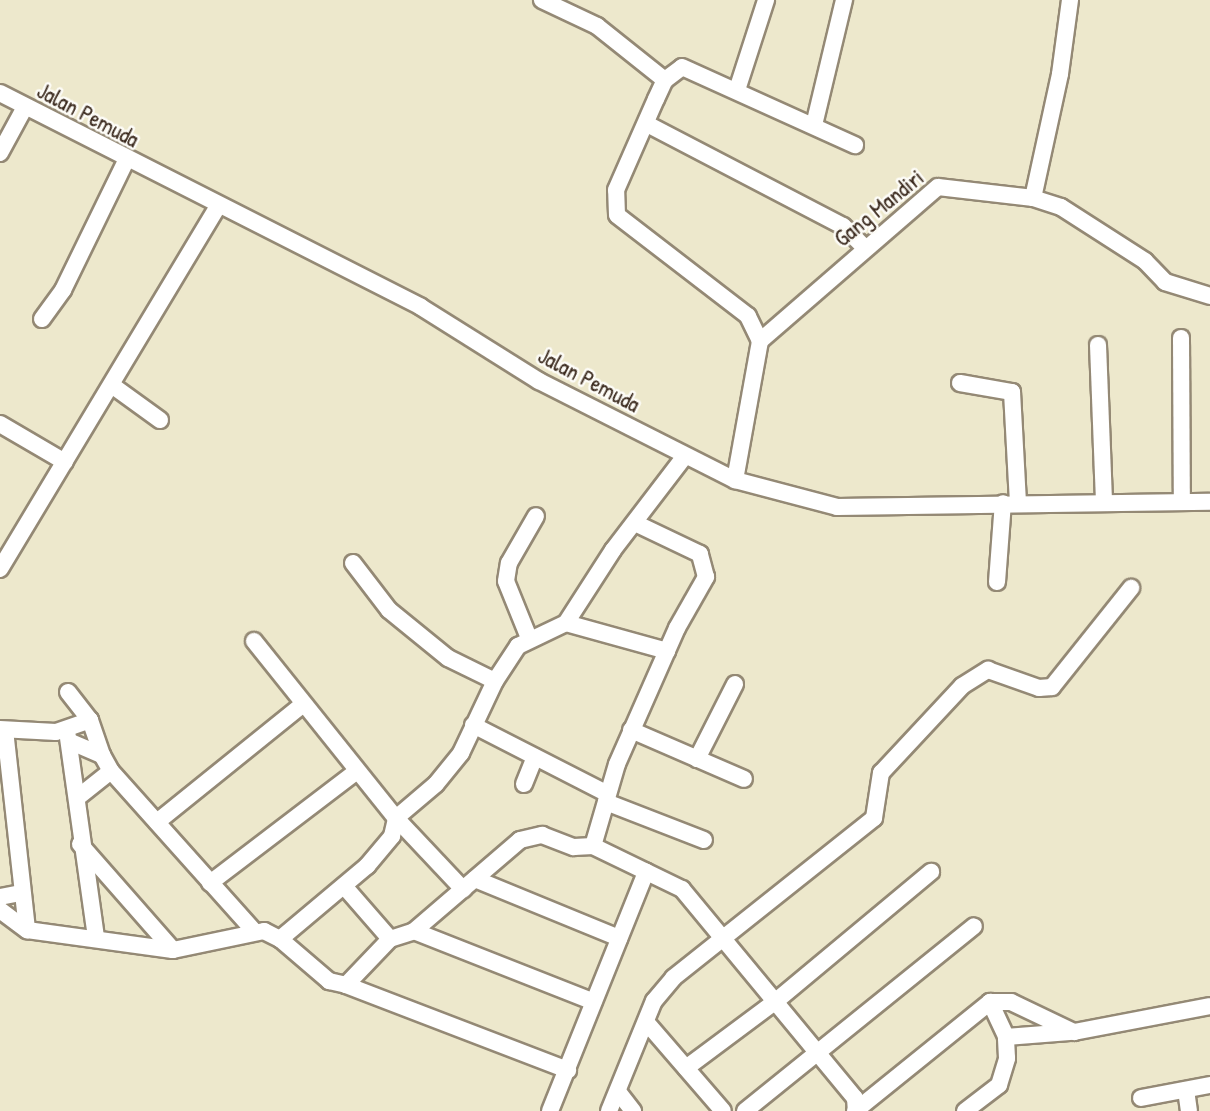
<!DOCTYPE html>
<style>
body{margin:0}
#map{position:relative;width:1210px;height:1111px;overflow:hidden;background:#ede8cc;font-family:"Patrick Hand",sans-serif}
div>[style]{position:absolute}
.roads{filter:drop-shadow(2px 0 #948975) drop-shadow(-2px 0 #948975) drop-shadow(0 2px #948975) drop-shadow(0 -2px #948975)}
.minor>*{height:16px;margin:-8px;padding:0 8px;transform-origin:8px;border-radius:8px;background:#fff}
span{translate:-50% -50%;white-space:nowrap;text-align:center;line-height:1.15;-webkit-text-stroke:5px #fdfcf7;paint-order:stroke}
.street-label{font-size:23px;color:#3b2a1e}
</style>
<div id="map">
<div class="roads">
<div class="minor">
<div style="left:542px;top:0;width:61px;rotate:25.3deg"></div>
<div style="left:597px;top:26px;width:87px;rotate:38.5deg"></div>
<div style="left:737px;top:90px;width:95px;rotate:-72.1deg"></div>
<div style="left:0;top:93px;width:472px;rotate:26.9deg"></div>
<div style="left:421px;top:307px;width:139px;rotate:32.1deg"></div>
<div style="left:539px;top:381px;width:220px;rotate:26.8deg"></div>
<div style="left:735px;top:480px;width:106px;rotate:14.8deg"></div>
<div style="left:837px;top:507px;width:373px;rotate:-0.8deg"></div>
<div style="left:647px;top:124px;width:221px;rotate:27.5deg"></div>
<div style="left:843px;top:226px;width:30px;rotate:45deg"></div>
<div style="left:814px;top:125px;width:129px;rotate:-76.5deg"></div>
<div style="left:0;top:153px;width:52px;rotate:-61.5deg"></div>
<div style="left:1033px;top:198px;width:127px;rotate:-77.7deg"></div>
<div style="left:1060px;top:74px;width:75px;rotate:-82.3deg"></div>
<div style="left:42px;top:319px;width:36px;rotate:-54deg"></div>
<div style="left:63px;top:290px;width:144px;rotate:-64deg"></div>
<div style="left:1181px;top:338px;width:164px;rotate:89.7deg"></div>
<div style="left:760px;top:341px;width:28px;rotate:-116deg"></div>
<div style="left:748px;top:316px;width:165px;rotate:-142.4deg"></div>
<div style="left:617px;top:215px;width:25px;rotate:-92deg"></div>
<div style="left:616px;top:190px;width:99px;rotate:-66.3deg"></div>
<div style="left:656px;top:99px;width:21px;rotate:-65deg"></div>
<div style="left:665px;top:80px;width:21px;rotate:-37deg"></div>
<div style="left:682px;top:67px;width:190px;rotate:24.3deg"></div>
<div style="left:1098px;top:345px;width:156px;rotate:87.8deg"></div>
<div style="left:960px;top:383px;width:53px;rotate:9.8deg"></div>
<div style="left:1012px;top:392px;width:111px;rotate:86.9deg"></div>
<div style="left:113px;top:386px;width:58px;rotate:35.9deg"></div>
<div style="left:0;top:424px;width:75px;rotate:30.3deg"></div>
<div style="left:735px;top:480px;width:141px;rotate:-79.8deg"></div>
<div style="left:760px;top:341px;width:235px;rotate:-40.9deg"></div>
<div style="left:938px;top:187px;width:96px;rotate:6.6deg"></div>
<div style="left:1033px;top:198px;width:29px;rotate:18deg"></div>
<div style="left:1061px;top:207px;width:100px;rotate:32.7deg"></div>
<div style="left:1145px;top:261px;width:29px;rotate:46deg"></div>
<div style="left:1165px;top:282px;width:47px;rotate:17.3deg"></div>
<div style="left:353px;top:563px;width:59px;rotate:52.5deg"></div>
<div style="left:389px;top:610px;width:76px;rotate:39.1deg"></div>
<div style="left:448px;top:658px;width:52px;rotate:26.1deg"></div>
<div style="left:0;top:569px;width:423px;rotate:-59deg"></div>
<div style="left:997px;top:582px;width:79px;rotate:-85.7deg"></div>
<div style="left:566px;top:623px;width:105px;rotate:15.5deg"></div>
<div style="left:529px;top:638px;width:61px;rotate:-112deg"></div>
<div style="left:506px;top:581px;width:18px;rotate:-81deg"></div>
<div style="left:509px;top:563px;width:54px;rotate:-60.1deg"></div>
<div style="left:254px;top:641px;width:227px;rotate:51.3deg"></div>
<div style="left:396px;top:818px;width:98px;rotate:46.7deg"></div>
<div style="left:68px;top:692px;width:36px;rotate:52deg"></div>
<div style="left:90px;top:720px;width:37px;rotate:71deg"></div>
<div style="left:473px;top:725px;width:149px;rotate:27.1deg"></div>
<div style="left:0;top:729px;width:56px;rotate:3.1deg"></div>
<div style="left:56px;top:732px;width:36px;rotate:-19deg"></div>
<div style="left:5px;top:730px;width:201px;rotate:83.7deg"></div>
<div style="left:631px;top:730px;width:123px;rotate:23.4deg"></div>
<div style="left:67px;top:731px;width:208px;rotate:82deg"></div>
<div style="left:71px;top:742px;width:34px;rotate:23deg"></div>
<div style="left:102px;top:755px;width:18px;rotate:61deg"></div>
<div style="left:111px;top:771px;width:215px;rotate:48.2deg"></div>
<div style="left:697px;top:759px;width:84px;rotate:-63.1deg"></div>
<div style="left:524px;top:784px;width:29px;rotate:-68deg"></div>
<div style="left:77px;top:798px;width:43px;rotate:-38.5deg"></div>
<div style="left:606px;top:802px;width:105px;rotate:21.2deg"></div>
<div style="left:157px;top:822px;width:188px;rotate:-38.9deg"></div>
<div style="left:80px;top:844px;width:141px;rotate:48.7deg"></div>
<div style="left:593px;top:846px;width:99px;rotate:25.8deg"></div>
<div style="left:682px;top:889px;width:271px;rotate:50.4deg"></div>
<div style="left:855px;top:1098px;width:13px;rotate:86deg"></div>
<div style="left:475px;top:879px;width:156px;rotate:22.3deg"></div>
<div style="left:210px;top:883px;width:185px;rotate:-37.3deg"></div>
<div style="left:344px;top:886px;width:70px;rotate:49deg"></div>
<div style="left:0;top:897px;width:21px;rotate:-11deg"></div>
<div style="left:0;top:910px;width:34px;rotate:37deg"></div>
<div style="left:27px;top:930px;width:147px;rotate:7.8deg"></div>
<div style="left:173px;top:950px;width:93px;rotate:-11.8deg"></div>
<div style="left:264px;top:931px;width:18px;rotate:27deg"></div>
<div style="left:280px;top:939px;width:65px;rotate:40.6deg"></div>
<div style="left:329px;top:981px;width:17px;rotate:13deg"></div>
<div style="left:346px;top:985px;width:64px;rotate:-46.3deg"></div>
<div style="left:390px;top:939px;width:25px;rotate:-18deg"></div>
<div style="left:414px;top:931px;width:140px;rotate:-40.6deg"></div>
<div style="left:520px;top:840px;width:23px;rotate:-13deg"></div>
<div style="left:542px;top:835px;width:34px;rotate:21deg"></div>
<div style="left:574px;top:847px;width:19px;rotate:-3deg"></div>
<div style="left:593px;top:846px;width:85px;rotate:-73.7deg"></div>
<div style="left:617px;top:764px;width:149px;rotate:-66.2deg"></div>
<div style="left:677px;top:628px;width:59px;rotate:-60.4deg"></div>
<div style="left:706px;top:577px;width:24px;rotate:-105deg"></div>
<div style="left:700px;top:554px;width:72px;rotate:-154.5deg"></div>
<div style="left:414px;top:931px;width:193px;rotate:21.5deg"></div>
<div style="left:280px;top:939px;width:114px;rotate:-40deg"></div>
<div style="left:367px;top:866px;width:39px;rotate:-50deg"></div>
<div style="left:392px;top:836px;width:18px;rotate:-77deg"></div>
<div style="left:396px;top:818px;width:52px;rotate:-40.4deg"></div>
<div style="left:436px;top:784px;width:40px;rotate:-51deg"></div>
<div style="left:461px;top:753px;width:80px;rotate:-64.7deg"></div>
<div style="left:495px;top:681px;width:42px;rotate:-56.7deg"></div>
<div style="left:518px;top:646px;width:53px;rotate:-25.6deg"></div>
<div style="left:566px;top:623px;width:87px;rotate:-57.2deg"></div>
<div style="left:613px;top:550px;width:117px;rotate:-52.6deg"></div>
<div style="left:346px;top:985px;width:238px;rotate:21deg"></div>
<div style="left:990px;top:1002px;width:38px;rotate:65deg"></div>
<div style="left:1006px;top:1037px;width:64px;rotate:-4.5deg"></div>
<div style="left:647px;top:1023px;width:116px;rotate:49.2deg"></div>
<div style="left:686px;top:1068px;width:112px;rotate:-36.7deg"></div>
<div style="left:776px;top:1001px;width:202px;rotate:-39.8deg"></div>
<div style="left:1186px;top:1090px;width:21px;rotate:82deg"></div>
<div style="left:619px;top:1093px;width:23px;rotate:52deg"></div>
<div style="left:1141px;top:1098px;width:70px;rotate:-10.7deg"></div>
<div style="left:550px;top:1111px;width:258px;rotate:-68.1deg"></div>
<div style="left:609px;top:1111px;width:119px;rotate:-67.8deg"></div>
<div style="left:654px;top:1001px;width:30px;rotate:-50deg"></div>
<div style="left:673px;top:978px;width:257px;rotate:-38.5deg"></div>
<div style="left:874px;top:818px;width:46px;rotate:-81.2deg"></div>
<div style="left:881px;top:773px;width:119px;rotate:-47deg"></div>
<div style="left:962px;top:686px;width:31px;rotate:-32deg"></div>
<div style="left:988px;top:670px;width:54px;rotate:19.4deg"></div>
<div style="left:1039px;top:688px;width:13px;rotate:-4deg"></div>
<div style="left:1052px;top:687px;width:127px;rotate:-51.4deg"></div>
<div style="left:745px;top:1111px;width:294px;rotate:-38.9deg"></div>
<div style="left:855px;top:1111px;width:174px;rotate:-38.9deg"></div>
<div style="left:990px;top:1002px;width:21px"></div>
<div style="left:1011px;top:1002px;width:70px;rotate:25.5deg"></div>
<div style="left:1074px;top:1032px;width:138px;rotate:-10.8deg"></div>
<div style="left:965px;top:1111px;width:43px;rotate:-37.4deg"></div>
<div style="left:999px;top:1085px;width:28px;rotate:-73deg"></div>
<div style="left:1007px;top:1058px;width:21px;rotate:-93deg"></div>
</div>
</div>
<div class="street-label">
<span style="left:88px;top:115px;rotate:28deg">Jalan Pemuda</span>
<span style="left:879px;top:208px;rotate:-39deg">Gang Mandiri</span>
<span style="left:589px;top:380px;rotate:28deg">Jalan Pemuda</span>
</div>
</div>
